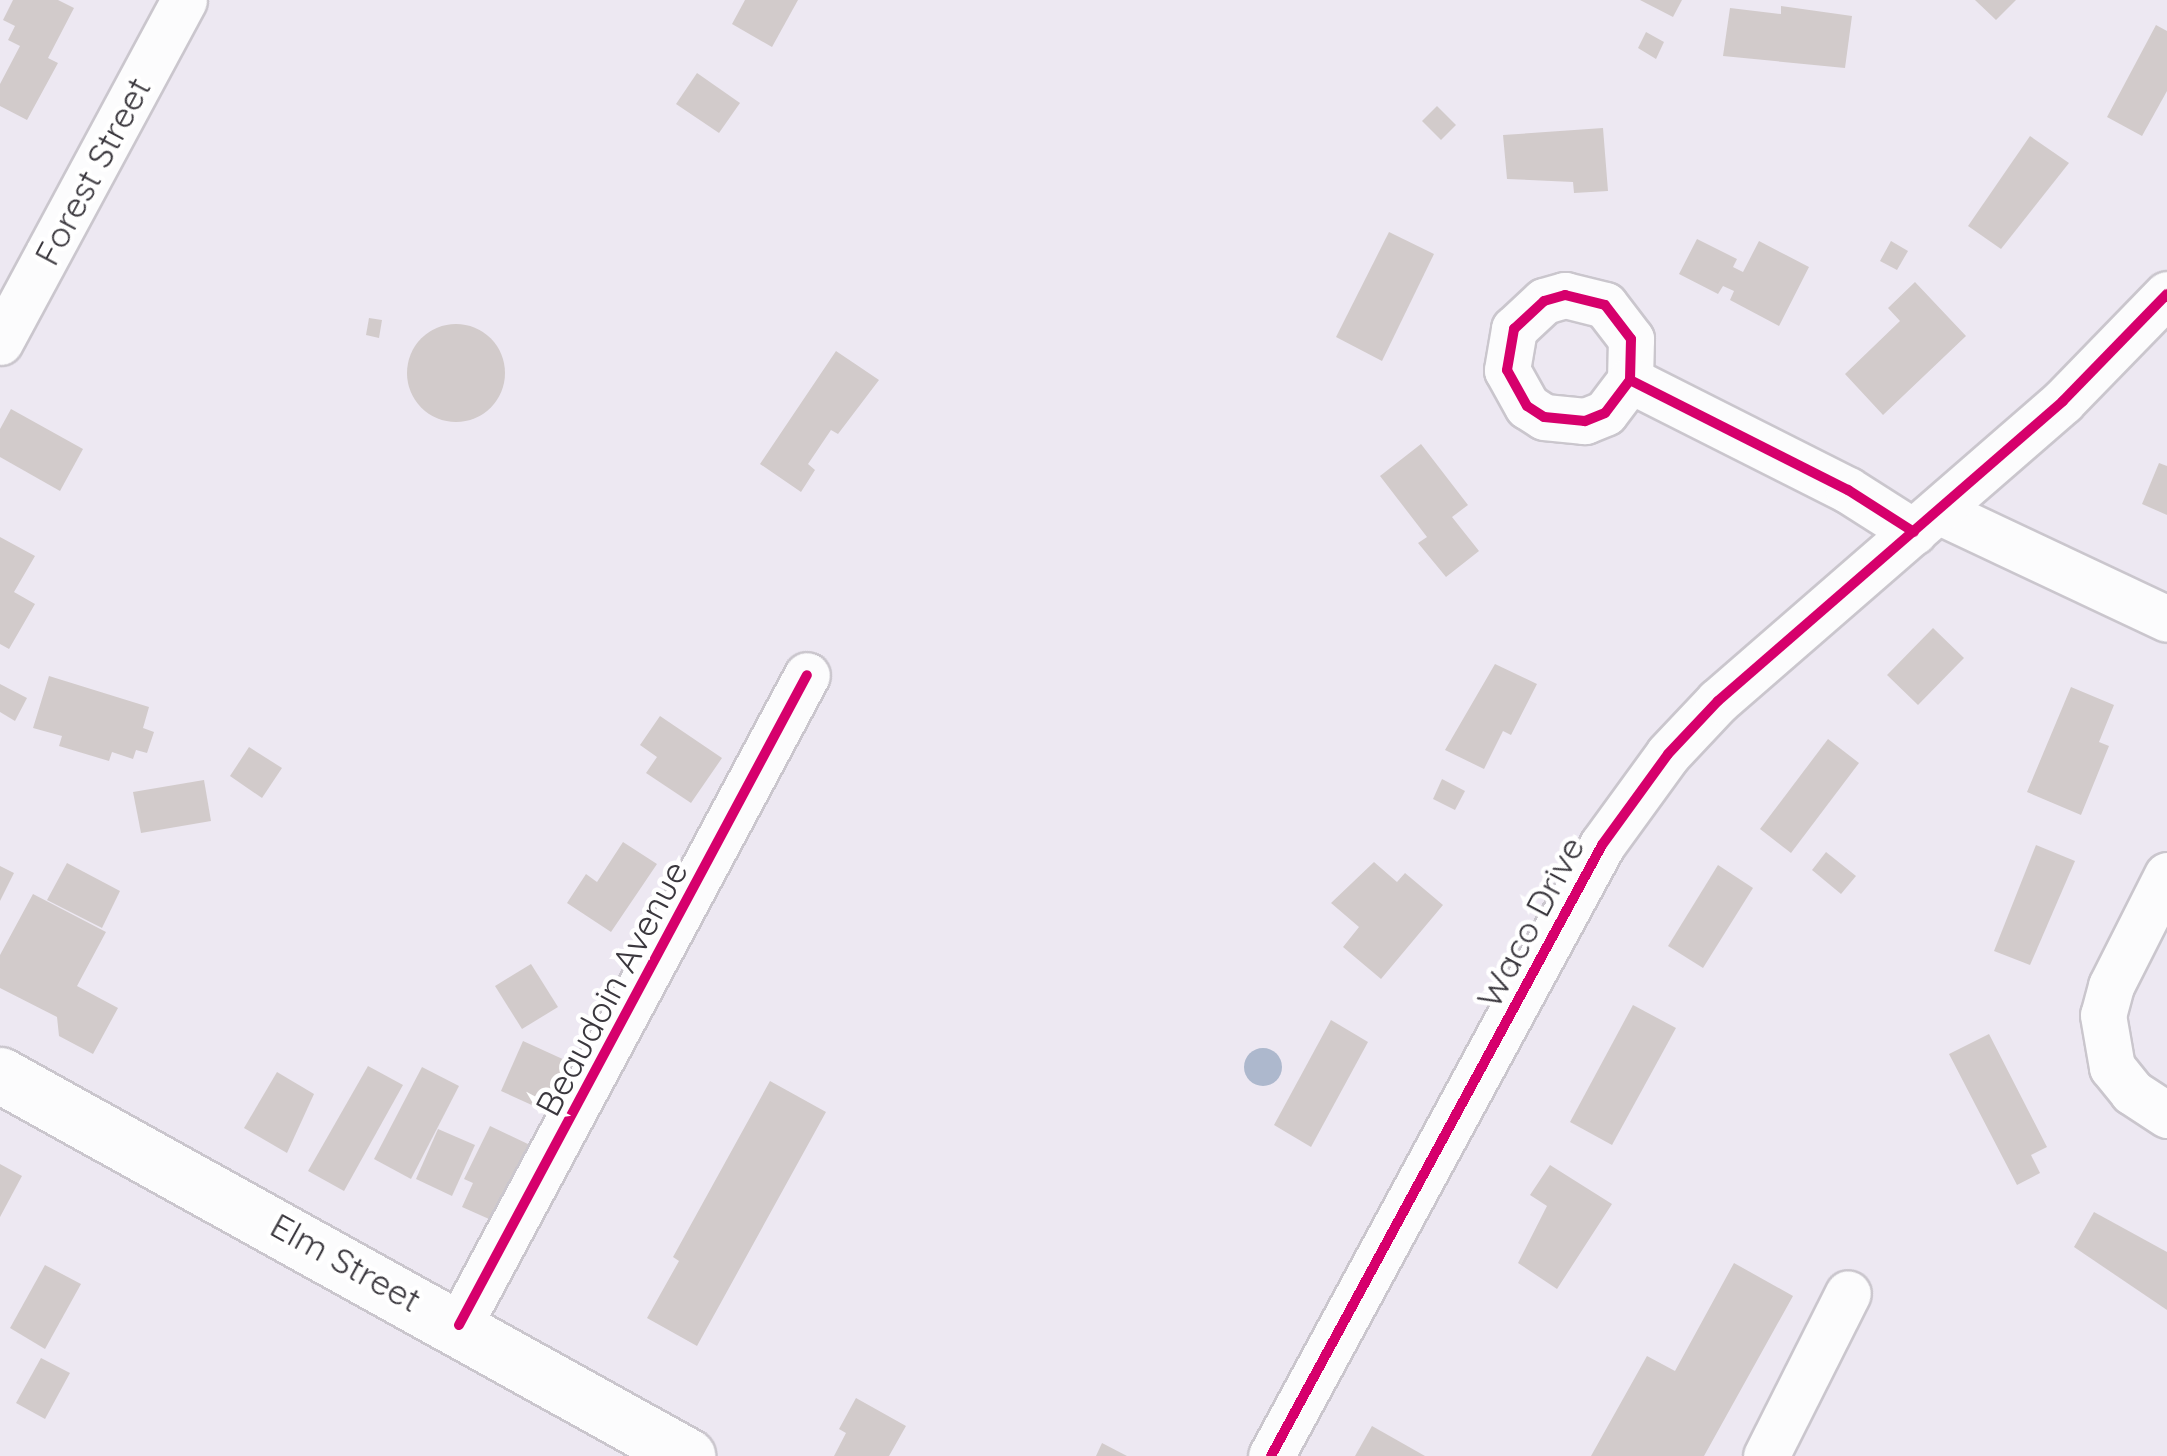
<!DOCTYPE html>
<style>
body{margin:0}
#map{position:relative;width:2167px;height:1456px;overflow:hidden;background:#ede8f2;font-family:Quicksand,sans-serif}
div>[style]{position:absolute}
.water>*{inset:0;background:#adb8cd}
.round{border-radius:50%}
.building>*{inset:0;background:#d2cbcb}
.roads{filter:drop-shadow(2px 0 #cac6cd) drop-shadow(-2px 0 #cac6cd) drop-shadow(0 2px #cac6cd) drop-shadow(0 -2px #cac6cd)}
.minor>*{height:45px;margin:-22.5px;padding:0 22.5px;transform-origin:22.5px;border-radius:22.5px;background:#fcfcfd}
.major>*{height:55px;margin:-27.5px;padding:0 27.5px;transform-origin:27.5px;border-radius:27.5px;background:#fcfcfd}
.cycleway>*{height:10px;margin:-5px;padding:0 5px;transform-origin:5px;border-radius:5px;background:#d6006c}
span{translate:-50% -50%;white-space:nowrap;text-align:center;line-height:1.15;-webkit-text-stroke:9px #fff;paint-order:stroke}
.street-label{font-size:35px;color:#3b383e}
</style>
<div id="map">
<div class="water">
<div class="round" style="left:1244px;top:1048px;width:38px;height:38px"></div>
</div>
<div class="building">
<div style="clip-path:polygon(13px 0,58px 0,74px 8px,48px 58px,58px 63px,27px 120px,0 106px,0 84px,20px 46px,8px 40px,15px 26px,3px 20px)"></div>
<div style="clip-path:polygon(745px 0,798px 0,772px 47px,732px 24px)"></div>
<div style="clip-path:polygon(1640px 0,1682px 0,1673px 17px)"></div>
<div style="clip-path:polygon(1975px 0,2016px 0,1996px 20px)"></div>
<div style="clip-path:polygon(1781px 6px,1852px 16px,1845px 68px,1723px 56px,1730px 8px,1781px 14px)"></div>
<div style="clip-path:polygon(2156px 25px,2167px 31px,2167px 91px,2142px 136px,2107px 117px)"></div>
<div style="clip-path:polygon(1646px 32px,1664px 42px,1656px 59px,1638px 48px)"></div>
<div style="clip-path:polygon(697px 73px,740px 103px,719px 133px,676px 104px)"></div>
<div style="clip-path:polygon(1437px 106px,1456px 125px,1441px 140px,1422px 121px)"></div>
<div style="clip-path:polygon(1603px 128px,1608px 191px,1574px 193px,1573px 182px,1507px 179px,1503px 135px)"></div>
<div style="clip-path:polygon(2030px 136px,2069px 163px,2001px 249px,1968px 226px)"></div>
<div style="clip-path:polygon(1389px 232px,1434px 254px,1382px 361px,1336px 337px)"></div>
<div style="clip-path:polygon(1697px 239px,1737px 259px,1733px 267px,1743px 272px,1759px 241px,1809px 267px,1779px 326px,1730px 300px,1734px 291px,1723px 286px,1718px 294px,1679px 274px)"></div>
<div style="clip-path:polygon(1891px 241px,1908px 251px,1897px 270px,1880px 261px)"></div>
<div style="clip-path:polygon(1915px 282px,1966px 336px,1883px 415px,1845px 374px,1900px 321px,1888px 308px)"></div>
<div style="clip-path:polygon(369px 318px,382px 320px,379px 338px,366px 335px)"></div>
<div class="round" style="left:407px;top:324px;width:98px;height:98px"></div>
<div style="clip-path:polygon(836px 351px,879px 380px,838px 434px,831px 430px,808px 464px,815px 470px,801px 492px,760px 464px)"></div>
<div style="clip-path:polygon(11px 409px,83px 449px,60px 491px,0 457px,0 429px)"></div>
<div style="clip-path:polygon(1421px 444px,1468px 505px,1452px 517px,1479px 551px,1446px 577px,1418px 543px,1427px 537px,1380px 476px)"></div>
<div style="clip-path:polygon(2159px 463px,2167px 466px,2167px 515px,2142px 504px)"></div>
<div style="clip-path:polygon(0 537px,35px 556px,14px 592px,35px 604px,9px 649px,0 644px)"></div>
<div style="clip-path:polygon(1933px 628px,1964px 658px,1918px 705px,1887px 675px)"></div>
<div style="clip-path:polygon(1495px 664px,1537px 684px,1511px 735px,1503px 731px,1484px 769px,1445px 750px)"></div>
<div style="clip-path:polygon(49px 676px,149px 707px,143px 728px,154px 732px,147px 753px,136px 750px,133px 759px,112px 752px,109px 761px,59px 746px,62px 736px,33px 728px)"></div>
<div style="clip-path:polygon(0 684px,27px 698px,15px 721px,0 712px)"></div>
<div style="clip-path:polygon(2071px 687px,2114px 705px,2099px 742px,2109px 746px,2081px 815px,2027px 792px)"></div>
<div style="clip-path:polygon(660px 716px,722px 758px,691px 803px,646px 773px,657px 757px,640px 745px)"></div>
<div style="clip-path:polygon(1828px 739px,1859px 763px,1791px 853px,1760px 829px)"></div>
<div style="clip-path:polygon(249px 747px,282px 768px,262px 798px,230px 776px)"></div>
<div style="clip-path:polygon(1442px 779px,1465px 791px,1455px 810px,1433px 799px)"></div>
<div style="clip-path:polygon(204px 780px,211px 821px,141px 833px,133px 792px)"></div>
<div style="clip-path:polygon(623px 842px,657px 864px,611px 932px,567px 903px,586px 874px,597px 882px)"></div>
<div style="clip-path:polygon(2036px 845px,2075px 861px,2030px 965px,1994px 951px)"></div>
<div style="clip-path:polygon(1826px 852px,1856px 876px,1841px 894px,1812px 870px)"></div>
<div style="clip-path:polygon(1374px 862px,1397px 882px,1405px 873px,1443px 905px,1381px 979px,1343px 947px,1359px 927px,1331px 903px)"></div>
<div style="clip-path:polygon(67px 863px,120px 891px,102px 928px,47px 900px)"></div>
<div style="clip-path:polygon(1718px 865px,1753px 888px,1703px 968px,1668px 946px)"></div>
<div style="clip-path:polygon(0 866px,14px 873px,0 901px)"></div>
<div style="clip-path:polygon(33px 894px,106px 932px,77px 986px,118px 1008px,93px 1054px,59px 1036px,57px 1017px,0 988px,0 955px)"></div>
<div style="clip-path:polygon(531px 964px,558px 1007px,522px 1029px,495px 986px)"></div>
<div style="clip-path:polygon(1633px 1005px,1676px 1028px,1612px 1145px,1570px 1122px)"></div>
<div style="clip-path:polygon(1331px 1020px,1368px 1042px,1311px 1147px,1274px 1125px)"></div>
<div style="clip-path:polygon(1989px 1034px,2047px 1147px,2031px 1155px,2040px 1173px,2017px 1185px,1949px 1054px)"></div>
<div style="clip-path:polygon(523px 1041px,567px 1061px,545px 1111px,501px 1091px)"></div>
<div style="clip-path:polygon(368px 1066px,403px 1085px,344px 1191px,308px 1171px)"></div>
<div style="clip-path:polygon(422px 1067px,459px 1086px,411px 1179px,374px 1159px)"></div>
<div style="clip-path:polygon(277px 1072px,314px 1094px,287px 1153px,244px 1128px)"></div>
<div style="clip-path:polygon(770px 1081px,826px 1112px,697px 1346px,647px 1318px,679px 1261px,673px 1257px)"></div>
<div style="clip-path:polygon(490px 1126px,530px 1145px,489px 1219px,462px 1207px,473px 1183px,464px 1179px)"></div>
<div style="clip-path:polygon(438px 1129px,475px 1145px,452px 1196px,416px 1179px)"></div>
<div style="clip-path:polygon(0 1164px,22px 1176px,0 1217px)"></div>
<div style="clip-path:polygon(1550px 1165px,1612px 1204px,1557px 1289px,1518px 1263px,1547px 1206px,1530px 1195px)"></div>
<div style="clip-path:polygon(2094px 1212px,2167px 1252px,2167px 1310px,2074px 1247px)"></div>
<div style="clip-path:polygon(1734px 1263px,1793px 1296px,1704px 1456px,1591px 1456px,1647px 1356px,1675px 1371px)"></div>
<div style="clip-path:polygon(45px 1265px,81px 1284px,45px 1349px,10px 1328px)"></div>
<div style="clip-path:polygon(41px 1358px,70px 1373px,45px 1419px,16px 1403px)"></div>
<div style="clip-path:polygon(856px 1398px,906px 1426px,889px 1456px,834px 1456px,846px 1433px,839px 1429px)"></div>
<div style="clip-path:polygon(1372px 1426px,1425px 1456px,1355px 1456px)"></div>
<div style="clip-path:polygon(1102px 1443px,1127px 1456px,1096px 1456px)"></div>
</div>
<div class="roads">
<div class="minor">
<div style="left:0;top:342px;width:388px;rotate:-61.7deg"></div>
<div style="left:1630px;top:380px;width:41px;rotate:127.1deg"></div>
<div style="left:1605px;top:413px;width:22px;rotate:158deg"></div>
<div style="left:1585px;top:421px;width:41px;rotate:-174.4deg"></div>
<div style="left:1544px;top:417px;width:20px;rotate:-147deg"></div>
<div style="left:1527px;top:406px;width:41px;rotate:-119.1deg"></div>
<div style="left:1507px;top:370px;width:42px;rotate:-80.3deg"></div>
<div style="left:1514px;top:329px;width:41px;rotate:-43deg"></div>
<div style="left:1544px;top:301px;width:22px;rotate:-16deg"></div>
<div style="left:1565px;top:295px;width:41px;rotate:14deg"></div>
<div style="left:1605px;top:305px;width:43px;rotate:52.6deg"></div>
<div style="left:1631px;top:339px;width:41px;rotate:91.4deg"></div>
<div style="left:1630px;top:380px;width:244px;rotate:26.8deg"></div>
<div style="left:1848px;top:490px;width:78px;rotate:32.5deg"></div>
<div style="left:1938px;top:511px;width:253px;rotate:25.2deg"></div>
<div style="left:2167px;top:875px;width:124px;rotate:116.8deg"></div>
<div style="left:2111px;top:986px;width:30px;rotate:105deg"></div>
<div style="left:2103px;top:1015px;width:53px;rotate:80.2deg"></div>
<div style="left:2112px;top:1067px;width:32px;rotate:51deg"></div>
<div style="left:2132px;top:1092px;width:42px;rotate:33.3deg"></div>
<div style="left:459px;top:1325px;width:737px;rotate:-61.84deg"></div>
<div style="left:1271px;top:1456px;width:695px;rotate:-61.55deg"></div>
<div style="left:1602px;top:845px;width:112px;rotate:-54deg"></div>
<div style="left:1668px;top:754px;width:73px;rotate:-46.7deg"></div>
<div style="left:1718px;top:701px;width:457px;rotate:-41deg"></div>
<div style="left:2063px;top:401px;width:149px;rotate:-45.8deg"></div>
<div style="left:1766px;top:1456px;width:182px;rotate:-63.3deg"></div>
</div>
<div class="major">
<div style="left:0;top:1075px;width:786px;rotate:29.01deg"></div>
</div>
</div>
<div class="cycleway">
<div style="left:1630px;top:380px;width:41px;rotate:127.1deg"></div>
<div style="left:1605px;top:413px;width:22px;rotate:158deg"></div>
<div style="left:1585px;top:421px;width:41px;rotate:-174.4deg"></div>
<div style="left:1544px;top:417px;width:20px;rotate:-147deg"></div>
<div style="left:1527px;top:406px;width:41px;rotate:-119.1deg"></div>
<div style="left:1507px;top:370px;width:42px;rotate:-80.3deg"></div>
<div style="left:1514px;top:329px;width:41px;rotate:-43deg"></div>
<div style="left:1544px;top:301px;width:22px;rotate:-16deg"></div>
<div style="left:1565px;top:295px;width:41px;rotate:14deg"></div>
<div style="left:1605px;top:305px;width:43px;rotate:52.6deg"></div>
<div style="left:1631px;top:339px;width:41px;rotate:91.4deg"></div>
<div style="left:1630px;top:380px;width:244px;rotate:26.8deg"></div>
<div style="left:1848px;top:490px;width:78px;rotate:32.5deg"></div>
<div style="left:459px;top:1325px;width:737px;rotate:-61.84deg"></div>
<div style="left:1271px;top:1456px;width:695px;rotate:-61.55deg"></div>
<div style="left:1602px;top:845px;width:112px;rotate:-54deg"></div>
<div style="left:1668px;top:754px;width:73px;rotate:-46.7deg"></div>
<div style="left:1718px;top:701px;width:457px;rotate:-41deg"></div>
<div style="left:2063px;top:401px;width:149px;rotate:-45.8deg"></div>
</div>
<div class="street-label">
<span style="left:92px;top:171px;rotate:-62deg">Forest Street</span>
<span style="left:1530px;top:922px;rotate:-62deg">Waco Drive</span>
<span style="left:611px;top:988px;rotate:-62deg">Beaudoin Avenue</span>
<span style="left:346px;top:1262px;rotate:29deg">Elm Street</span>
</div>
</div>
